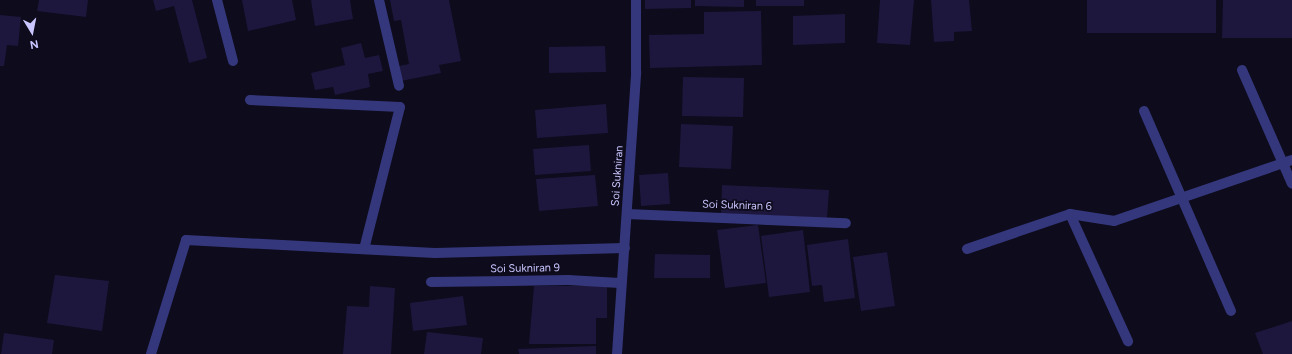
<!DOCTYPE html>
<style>
body{margin:0}
#map{position:relative;width:1292px;height:354px;overflow:hidden;background:#0d0b1c;font-family:Figtree,sans-serif}
div>[style]{position:absolute}
.building>*{inset:0;background:#1d173d}
.minor>*{height:10px;margin:-5px;padding:0 5px;transform-origin:5px;border-radius:5px;background:#35377c}
span{translate:-50% -50%;white-space:nowrap;text-align:center;line-height:1.15;-webkit-text-stroke:3.5px #0d0b1c;paint-order:stroke}
.street-label{font-size:11px;color:#cac6ff}
.north{position:absolute;left:12px;top:12px;width:40px;height:40px;-webkit-text-stroke:3px #0d0b1c;paint-order:stroke;rotate:170deg;font-size:11px;font-weight:700;line-height:16px;text-align:center;color:#cac6ff}
.north::after{content:'';display:block;margin:auto;width:14px;height:18px;background:#cac6ff;clip-path:polygon(50% 0,100% 100%,50% 72%,0 100%)}
</style>
<div id="map">
<div class="building">
<div style="clip-path:polygon(39px 0,88px 0,86px 17px,37px 11px)"></div>
<div style="clip-path:polygon(153px 0,192px 0,207px 58px,189px 63px,174px 6px,156px 11px)"></div>
<div style="clip-path:polygon(242px 0,292px 0,296px 20px,248px 31px)"></div>
<div style="clip-path:polygon(311px 0,350px 0,353px 19px,315px 26px)"></div>
<div style="clip-path:polygon(390px 0,449px 0,461px 61px,439px 65px,441px 73px,401px 81px,399px 66px,409px 64px,401px 20px,394px 21px)"></div>
<div style="clip-path:polygon(645px 0,691px 0,691px 8px,645px 9px)"></div>
<div style="clip-path:polygon(695px 0,744px 0,744px 7px,695px 6px)"></div>
<div style="clip-path:polygon(756px 0,804px 0,804px 6px,756px 6px)"></div>
<div style="clip-path:polygon(880px 0,914px 0,910px 45px,877px 43px)"></div>
<div style="clip-path:polygon(931px 0,969px 0,972px 31px,954px 32px,954px 41px,934px 42px)"></div>
<div style="clip-path:polygon(1087px 0,1216px 0,1216px 33px,1087px 33px)"></div>
<div style="clip-path:polygon(1223px 0,1292px 0,1292px 38px,1222px 38px)"></div>
<div style="clip-path:polygon(761px 11px,762px 65px,650px 68px,649px 35px,704px 34px,704px 12px)"></div>
<div style="clip-path:polygon(845px 14px,845px 43px,793px 45px,793px 16px)"></div>
<div style="clip-path:polygon(0 15px,21px 17px,18px 46px,7px 45px,4px 66px,0 66px)"></div>
<div style="clip-path:polygon(361px 43px,365px 58px,379px 55px,383px 71px,368px 74px,370px 87px,335px 95px,333px 87px,315px 90px,311px 73px,345px 65px,341px 48px)"></div>
<div style="clip-path:polygon(605px 46px,606px 72px,549px 73px,549px 47px)"></div>
<div style="clip-path:polygon(683px 77px,744px 78px,743px 117px,682px 116px)"></div>
<div style="clip-path:polygon(606px 104px,608px 133px,537px 138px,535px 110px)"></div>
<div style="clip-path:polygon(681px 124px,733px 126px,731px 169px,679px 167px)"></div>
<div style="clip-path:polygon(589px 145px,591px 171px,535px 175px,533px 149px)"></div>
<div style="clip-path:polygon(668px 173px,670px 204px,641px 206px,639px 175px)"></div>
<div style="clip-path:polygon(595px 175px,598px 206px,539px 211px,536px 179px)"></div>
<div style="clip-path:polygon(722px 185px,829px 190px,827px 218px,721px 213px)"></div>
<div style="clip-path:polygon(758px 225px,766px 283px,725px 288px,717px 230px)"></div>
<div style="clip-path:polygon(803px 230px,810px 292px,769px 297px,761px 236px)"></div>
<div style="clip-path:polygon(848px 239px,855px 298px,824px 302px,822px 285px,812px 286px,807px 245px)"></div>
<div style="clip-path:polygon(887px 252px,895px 306px,861px 311px,853px 257px)"></div>
<div style="clip-path:polygon(655px 254px,710px 255px,710px 278px,654px 278px)"></div>
<div style="clip-path:polygon(55px 275px,109px 281px,102px 331px,47px 323px)"></div>
<div style="clip-path:polygon(370px 286px,395px 288px,391px 354px,343px 354px,347px 306px,369px 307px)"></div>
<div style="clip-path:polygon(534px 286px,607px 286px,607px 318px,596px 318px,596px 344px,529px 344px)"></div>
<div style="clip-path:polygon(463px 296px,467px 325px,413px 331px,410px 303px)"></div>
<div style="clip-path:polygon(1292px 321px,1292px 354px,1263px 354px,1255px 333px)"></div>
<div style="clip-path:polygon(427px 332px,483px 338px,481px 354px,424px 354px)"></div>
<div style="clip-path:polygon(4px 333px,54px 340px,52px 354px,1px 354px)"></div>
<div style="clip-path:polygon(596px 346px,596px 354px,519px 354px,518px 349px)"></div>
</div>
<div class="minor">
<div style="left:217px;top:0;width:63px;rotate:75.3deg"></div>
<div style="left:379px;top:0;width:88px;rotate:76.9deg"></div>
<div style="left:1242px;top:70px;width:124px;rotate:66.3deg"></div>
<div style="left:250px;top:100px;width:150px;rotate:2.7deg"></div>
<div style="left:400px;top:107px;width:146px;rotate:104.2deg"></div>
<div style="left:1144px;top:111px;width:218px;rotate:66.5deg"></div>
<div style="left:627px;top:214px;width:219px;rotate:2.4deg"></div>
<div style="left:1070px;top:214px;width:140px;rotate:65.5deg"></div>
<div style="left:967px;top:249px;width:109px;rotate:-18.8deg"></div>
<div style="left:1070px;top:214px;width:45px;rotate:9deg"></div>
<div style="left:1114px;top:221px;width:188px;rotate:-18.9deg"></div>
<div style="left:431px;top:282px;width:137px;rotate:-0.8deg"></div>
<div style="left:568px;top:280px;width:52px;rotate:3.3deg"></div>
<div style="left:151px;top:354px;width:119px;rotate:-72.9deg"></div>
<div style="left:186px;top:240px;width:249px;rotate:3deg"></div>
<div style="left:435px;top:253px;width:190px;rotate:-1.5deg"></div>
<div style="left:617px;top:354px;width:283px;rotate:-86.1deg"></div>
<div style="left:636px;top:72px;width:72px;rotate:-90deg"></div>
</div>
<div class="street-label">
<span style="left:618px;top:176px;rotate:-86deg">Soi Sukniran</span>
<span style="left:737px;top:206px;rotate:2deg">Soi Sukniran 6</span>
<span style="left:525px;top:269px;rotate:-1deg">Soi Sukniran 9</span>
</div>
<div class="north">N</div>
</div>
